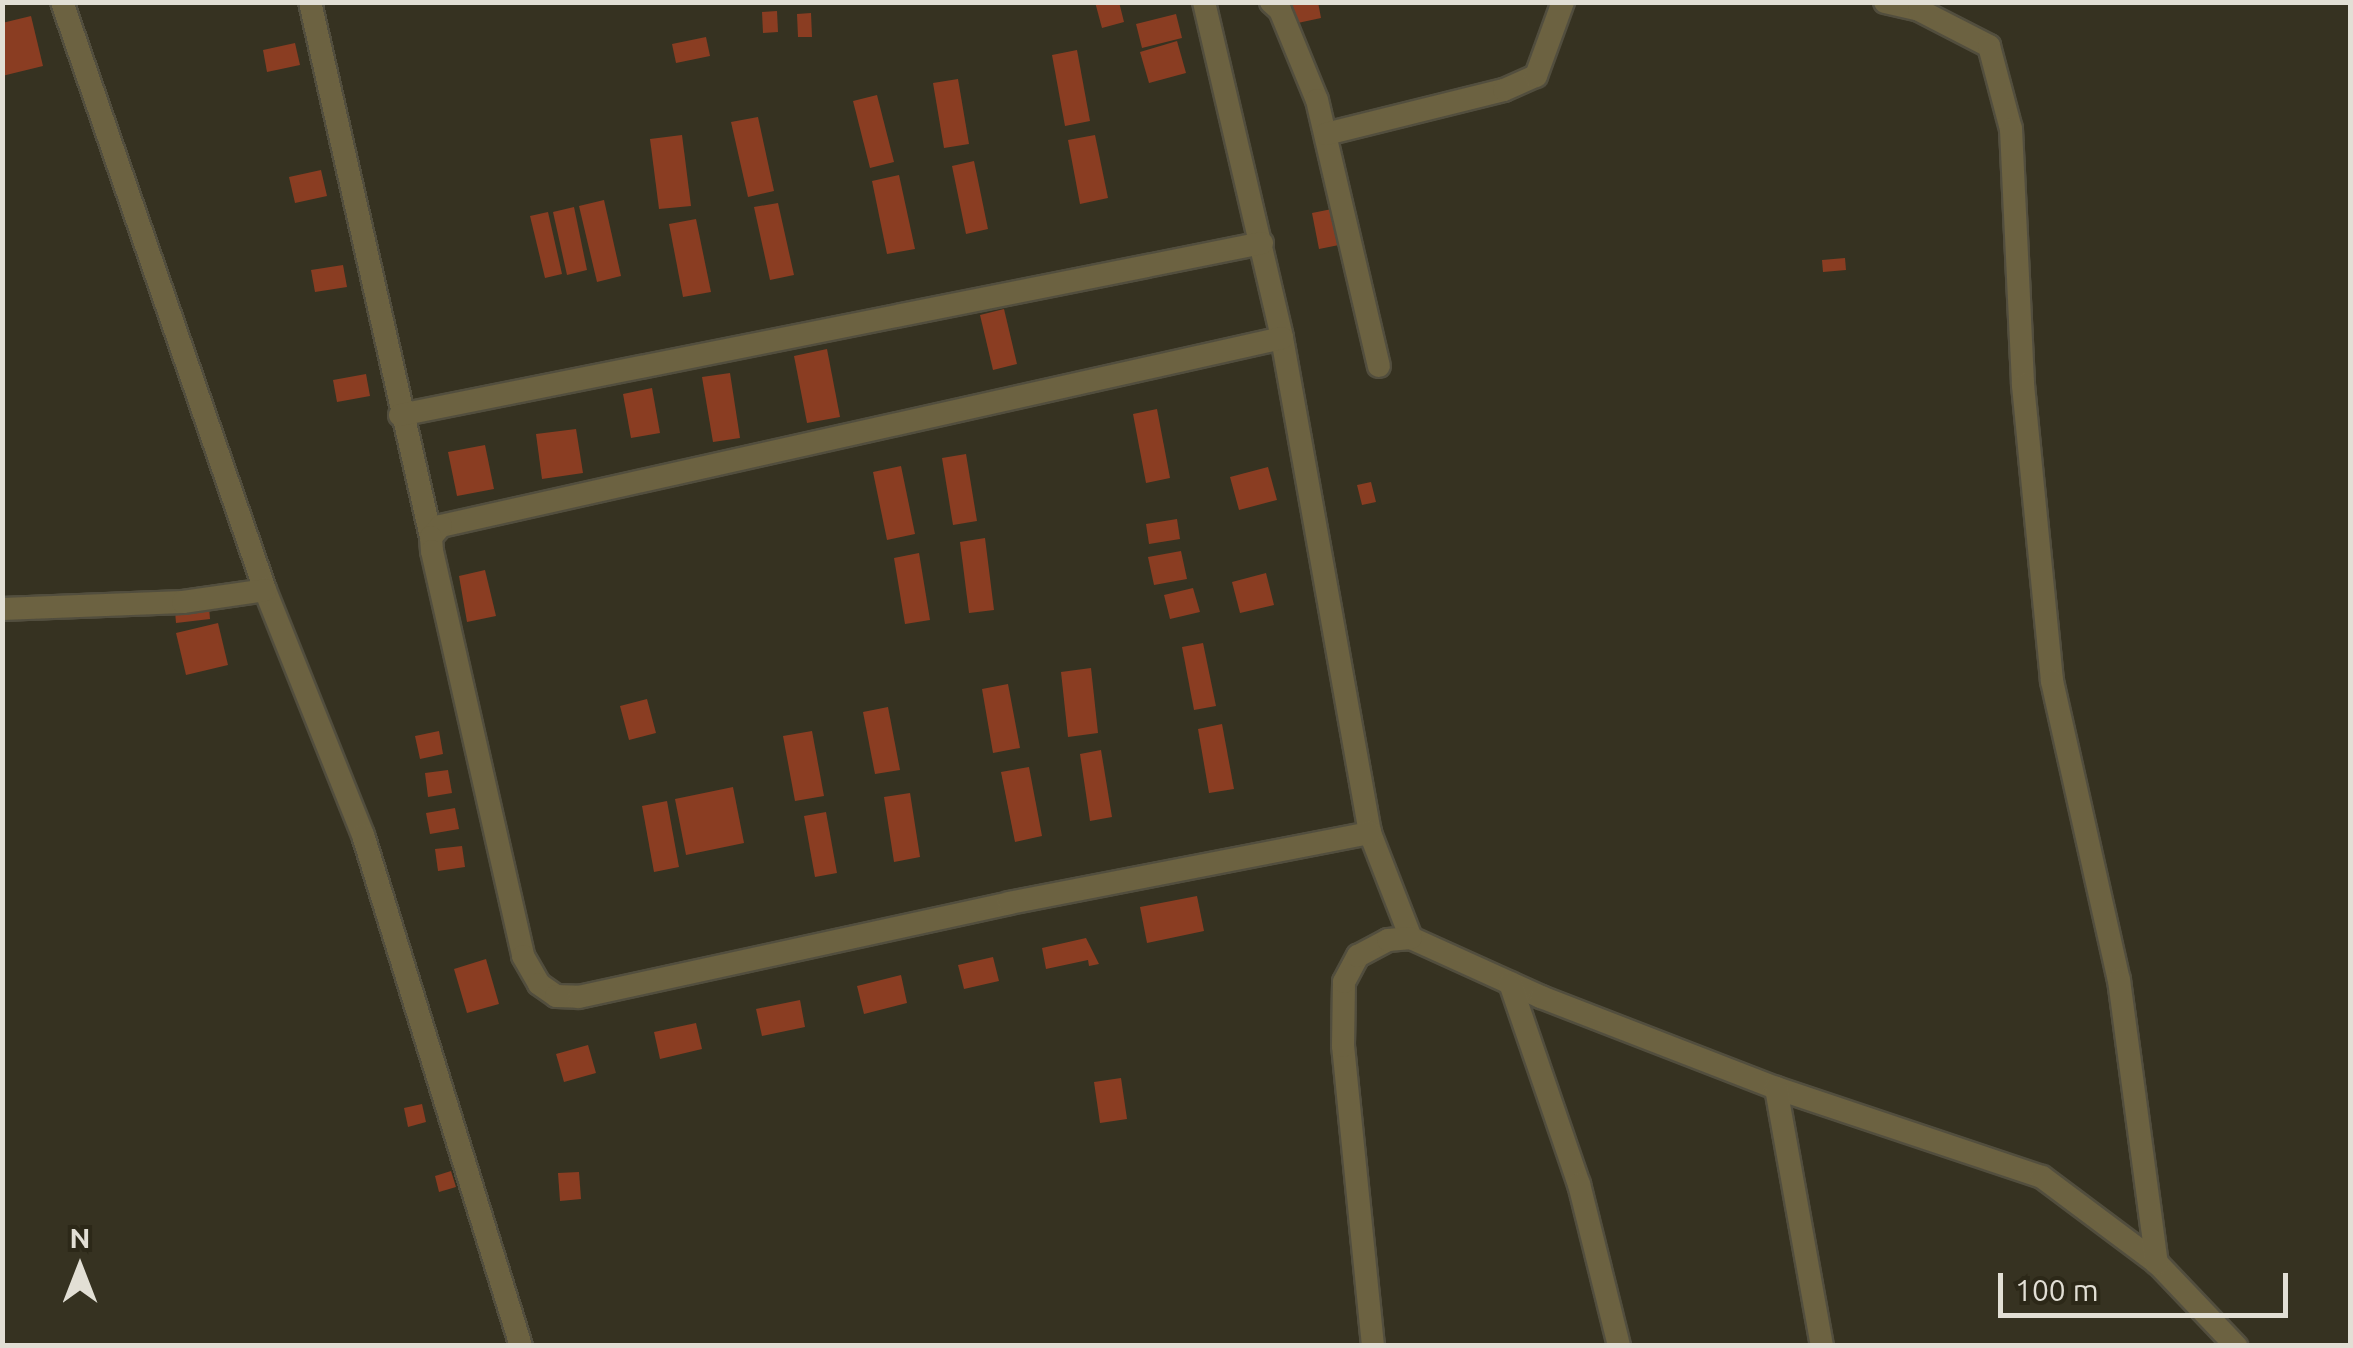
<!DOCTYPE html>
<style>
body{margin:0}
#map{position:relative;width:2353px;height:1348px;overflow:hidden;background:#363221;font-family:Ubuntu,sans-serif}
div>[style]{position:absolute}
.building>*{inset:0;background:#8a3d22}
.roads{filter:drop-shadow(2px 0 #524e3e) drop-shadow(-2px 0 #524e3e) drop-shadow(0 2px #524e3e) drop-shadow(0 -2px #524e3e)}
.street>*{height:22px;margin:-11px;padding:0 11px;transform-origin:11px;border-radius:11px;background:#6c6241}
span{translate:-50% -50%;white-space:nowrap;text-align:center;line-height:1.15;-webkit-text-stroke:9px #2c2818;paint-order:stroke}
.frame{position:absolute;inset:0;border:5px solid #e2dfd5;pointer-events:none}
.north{position:absolute;left:30px;top:1218px;width:100px;height:100px;-webkit-text-stroke:8px #2c2818;paint-order:stroke;rotate:0deg;font-size:28px;font-weight:700;line-height:40px;text-align:center;color:#e2dfd5}
.north::after{content:'';display:block;margin:auto;width:35px;height:45px;background:#e2dfd5;clip-path:polygon(50% 0,100% 100%,50% 72%,0 100%)}
.scale{position:absolute;left:1998px;top:1273px;width:290px;height:45px;box-sizing:border-box;border:5px solid #e2dfd5;border-top:0;padding-left:12px;font-size:30px;line-height:35px;white-space:nowrap;color:#e2dfd5;-webkit-text-stroke:8px #2c2818;paint-order:stroke}
</style>
<div id="map">
<div class="building">
<div style="clip-path:polygon(1095px 2px,1119px 2px,1124px 22px,1102px 28px)"></div>
<div style="clip-path:polygon(1289px 2px,1318px 2px,1321px 18px,1293px 24px)"></div>
<div style="clip-path:polygon(777px 11px,778px 32px,763px 33px,762px 12px)"></div>
<div style="clip-path:polygon(811px 13px,812px 37px,798px 37px,797px 14px)"></div>
<div style="clip-path:polygon(1176px 14px,1182px 38px,1142px 48px,1136px 24px)"></div>
<div style="clip-path:polygon(31px 16px,43px 66px,2px 76px,2px 23px)"></div>
<div style="clip-path:polygon(706px 37px,710px 56px,676px 63px,672px 44px)"></div>
<div style="clip-path:polygon(1177px 41px,1186px 73px,1149px 83px,1140px 52px)"></div>
<div style="clip-path:polygon(295px 43px,300px 65px,267px 72px,263px 50px)"></div>
<div style="clip-path:polygon(1077px 50px,1090px 121px,1065px 126px,1052px 55px)"></div>
<div style="clip-path:polygon(958px 79px,969px 144px,944px 148px,933px 83px)"></div>
<div style="clip-path:polygon(877px 95px,894px 162px,870px 168px,853px 101px)"></div>
<div style="clip-path:polygon(758px 117px,774px 191px,748px 197px,731px 122px)"></div>
<div style="clip-path:polygon(682px 135px,691px 206px,659px 209px,650px 139px)"></div>
<div style="clip-path:polygon(1095px 135px,1108px 198px,1080px 204px,1068px 140px)"></div>
<div style="clip-path:polygon(974px 161px,988px 229px,966px 234px,952px 166px)"></div>
<div style="clip-path:polygon(321px 170px,327px 196px,295px 203px,289px 177px)"></div>
<div style="clip-path:polygon(899px 175px,915px 249px,887px 254px,872px 181px)"></div>
<div style="clip-path:polygon(604px 200px,621px 276px,597px 282px,579px 206px)"></div>
<div style="clip-path:polygon(778px 203px,794px 275px,770px 280px,754px 207px)"></div>
<div style="clip-path:polygon(574px 207px,587px 270px,567px 275px,553px 212px)"></div>
<div style="clip-path:polygon(1337px 208px,1344px 244px,1319px 249px,1312px 213px)"></div>
<div style="clip-path:polygon(548px 212px,562px 274px,545px 278px,530px 216px)"></div>
<div style="clip-path:polygon(696px 219px,711px 292px,683px 297px,669px 224px)"></div>
<div style="clip-path:polygon(1845px 258px,1846px 270px,1823px 272px,1822px 260px)"></div>
<div style="clip-path:polygon(343px 265px,347px 287px,315px 292px,311px 270px)"></div>
<div style="clip-path:polygon(1004px 309px,1017px 364px,993px 370px,980px 315px)"></div>
<div style="clip-path:polygon(827px 349px,840px 417px,807px 423px,794px 356px)"></div>
<div style="clip-path:polygon(730px 373px,740px 438px,713px 442px,702px 377px)"></div>
<div style="clip-path:polygon(366px 374px,370px 396px,337px 402px,333px 380px)"></div>
<div style="clip-path:polygon(652px 388px,660px 433px,631px 438px,623px 394px)"></div>
<div style="clip-path:polygon(1157px 409px,1170px 478px,1146px 483px,1133px 414px)"></div>
<div style="clip-path:polygon(576px 429px,583px 473px,542px 479px,536px 434px)"></div>
<div style="clip-path:polygon(485px 445px,494px 489px,457px 496px,448px 452px)"></div>
<div style="clip-path:polygon(966px 454px,977px 521px,953px 525px,942px 458px)"></div>
<div style="clip-path:polygon(901px 466px,915px 534px,887px 540px,873px 472px)"></div>
<div style="clip-path:polygon(1268px 467px,1277px 500px,1239px 510px,1230px 477px)"></div>
<div style="clip-path:polygon(1371px 482px,1376px 502px,1362px 505px,1357px 485px)"></div>
<div style="clip-path:polygon(1177px 519px,1180px 539px,1149px 544px,1146px 524px)"></div>
<div style="clip-path:polygon(985px 538px,994px 610px,969px 613px,960px 542px)"></div>
<div style="clip-path:polygon(1181px 551px,1187px 579px,1154px 585px,1148px 557px)"></div>
<div style="clip-path:polygon(919px 553px,930px 620px,905px 624px,894px 558px)"></div>
<div style="clip-path:polygon(485px 570px,496px 616px,467px 622px,459px 576px)"></div>
<div style="clip-path:polygon(1266px 573px,1274px 605px,1240px 613px,1232px 582px)"></div>
<div style="clip-path:polygon(1193px 588px,1200px 612px,1170px 619px,1164px 595px)"></div>
<div style="clip-path:polygon(209px 607px,210px 619px,176px 623px,175px 611px)"></div>
<div style="clip-path:polygon(218px 623px,228px 665px,186px 675px,176px 633px)"></div>
<div style="clip-path:polygon(1203px 643px,1216px 706px,1194px 710px,1182px 647px)"></div>
<div style="clip-path:polygon(1091px 668px,1098px 733px,1068px 737px,1061px 672px)"></div>
<div style="clip-path:polygon(1008px 684px,1020px 748px,993px 753px,982px 689px)"></div>
<div style="clip-path:polygon(647px 699px,656px 733px,629px 740px,620px 706px)"></div>
<div style="clip-path:polygon(888px 707px,900px 770px,875px 774px,863px 712px)"></div>
<div style="clip-path:polygon(1222px 724px,1234px 789px,1209px 793px,1198px 729px)"></div>
<div style="clip-path:polygon(439px 731px,443px 754px,420px 759px,415px 736px)"></div>
<div style="clip-path:polygon(812px 731px,824px 796px,795px 801px,783px 736px)"></div>
<div style="clip-path:polygon(1101px 750px,1112px 817px,1090px 821px,1080px 754px)"></div>
<div style="clip-path:polygon(1029px 767px,1042px 836px,1015px 842px,1001px 772px)"></div>
<div style="clip-path:polygon(448px 770px,452px 793px,428px 797px,425px 773px)"></div>
<div style="clip-path:polygon(733px 787px,744px 843px,686px 855px,675px 799px)"></div>
<div style="clip-path:polygon(910px 793px,920px 857px,894px 862px,884px 797px)"></div>
<div style="clip-path:polygon(667px 801px,679px 867px,654px 872px,642px 806px)"></div>
<div style="clip-path:polygon(455px 808px,459px 829px,430px 834px,426px 813px)"></div>
<div style="clip-path:polygon(826px 812px,837px 873px,815px 877px,804px 816px)"></div>
<div style="clip-path:polygon(462px 846px,465px 867px,438px 871px,435px 849px)"></div>
<div style="clip-path:polygon(1197px 896px,1204px 931px,1147px 943px,1140px 907px)"></div>
<div style="clip-path:polygon(1086px 938px,1099px 964px,1089px 966px,1088px 960px,1046px 969px,1042px 948px)"></div>
<div style="clip-path:polygon(993px 957px,999px 981px,964px 989px,958px 965px)"></div>
<div style="clip-path:polygon(486px 959px,499px 1004px,467px 1013px,454px 969px)"></div>
<div style="clip-path:polygon(901px 975px,907px 1003px,864px 1014px,857px 986px)"></div>
<div style="clip-path:polygon(800px 1000px,805px 1027px,762px 1036px,756px 1009px)"></div>
<div style="clip-path:polygon(696px 1023px,702px 1049px,660px 1059px,654px 1032px)"></div>
<div style="clip-path:polygon(588px 1045px,596px 1073px,564px 1082px,556px 1054px)"></div>
<div style="clip-path:polygon(1121px 1078px,1127px 1119px,1100px 1123px,1094px 1082px)"></div>
<div style="clip-path:polygon(422px 1104px,426px 1122px,408px 1127px,404px 1108px)"></div>
<div style="clip-path:polygon(451px 1171px,456px 1187px,439px 1192px,435px 1176px)"></div>
<div style="clip-path:polygon(579px 1172px,581px 1199px,560px 1201px,558px 1173px)"></div>
</div>
<div class="roads">
<div class="street">
<div style="left:62px;top:2px;width:622px;rotate:70.95deg"></div>
<div style="left:265px;top:590px;width:264px;rotate:68.2deg"></div>
<div style="left:363px;top:835px;width:535px;rotate:72.82deg"></div>
<div style="left:310px;top:2px;width:549px;rotate:77.26deg"></div>
<div style="left:1204px;top:2px;width:345px;rotate:76.9deg"></div>
<div style="left:1282px;top:338px;width:503px;rotate:79.92deg"></div>
<div style="left:1370px;top:833px;width:113px;rotate:68.7deg"></div>
<div style="left:1411px;top:938px;width:143px;rotate:24.4deg"></div>
<div style="left:1541px;top:997px;width:252px;rotate:21.2deg"></div>
<div style="left:1776px;top:1088px;width:280px;rotate:18.5deg"></div>
<div style="left:2042px;top:1177px;width:144px;rotate:36.8deg"></div>
<div style="left:2157px;top:1263px;width:115px;rotate:46.4deg"></div>
<div style="left:1271px;top:2px;width:12px;rotate:42deg"></div>
<div style="left:1280px;top:10px;width:97px;rotate:67.7deg"></div>
<div style="left:1317px;top:100px;width:273px;rotate:76.9deg"></div>
<div style="left:1885px;top:2px;width:35px;rotate:13deg"></div>
<div style="left:1919px;top:10px;width:79px;rotate:27.2deg"></div>
<div style="left:1989px;top:46px;width:86px;rotate:75.2deg"></div>
<div style="left:2011px;top:129px;width:256px;rotate:87.3deg"></div>
<div style="left:2023px;top:385px;width:297px;rotate:84.4deg"></div>
<div style="left:2052px;top:681px;width:306px;rotate:77.4deg"></div>
<div style="left:2119px;top:980px;width:286px;rotate:82.4deg"></div>
<div style="left:1326px;top:134px;width:183px;rotate:-13.9deg"></div>
<div style="left:1504px;top:90px;width:35px;rotate:-24deg"></div>
<div style="left:1536px;top:76px;width:79px;rotate:-70deg"></div>
<div style="left:1282px;top:338px;width:862px;rotate:167.4deg"></div>
<div style="left:441px;top:526px;width:15px;rotate:132deg"></div>
<div style="left:431px;top:537px;width:14px;rotate:86deg"></div>
<div style="left:432px;top:551px;width:415px;rotate:77.3deg"></div>
<div style="left:523px;top:956px;width:32px;rotate:60deg"></div>
<div style="left:539px;top:984px;width:21px;rotate:35deg"></div>
<div style="left:556px;top:996px;width:23px;rotate:2deg"></div>
<div style="left:579px;top:997px;width:440px;rotate:-12.3deg"></div>
<div style="left:1009px;top:903px;width:368px;rotate:-11deg"></div>
<div style="left:400px;top:415px;width:879px;rotate:-11.28deg"></div>
<div style="left:2px;top:609px;width:181px;rotate:-2.2deg"></div>
<div style="left:183px;top:602px;width:83px;rotate:-8.3deg"></div>
<div style="left:1510px;top:983px;width:213px;rotate:71.1deg"></div>
<div style="left:1579px;top:1184px;width:167px;rotate:76.1deg"></div>
<div style="left:1776px;top:1088px;width:262px;rotate:79.9deg"></div>
<div style="left:1373px;top:1346px;width:301px;rotate:-95.7deg"></div>
<div style="left:1343px;top:1046px;width:64px;rotate:-89.1deg"></div>
<div style="left:1344px;top:982px;width:30px;rotate:-62deg"></div>
<div style="left:1358px;top:956px;width:34px;rotate:-28deg"></div>
<div style="left:1388px;top:940px;width:23px;rotate:-5deg"></div>
</div>
</div>
<div class="frame"></div>
<div class="north">N</div>
<div class="scale">100 m</div>
</div>
